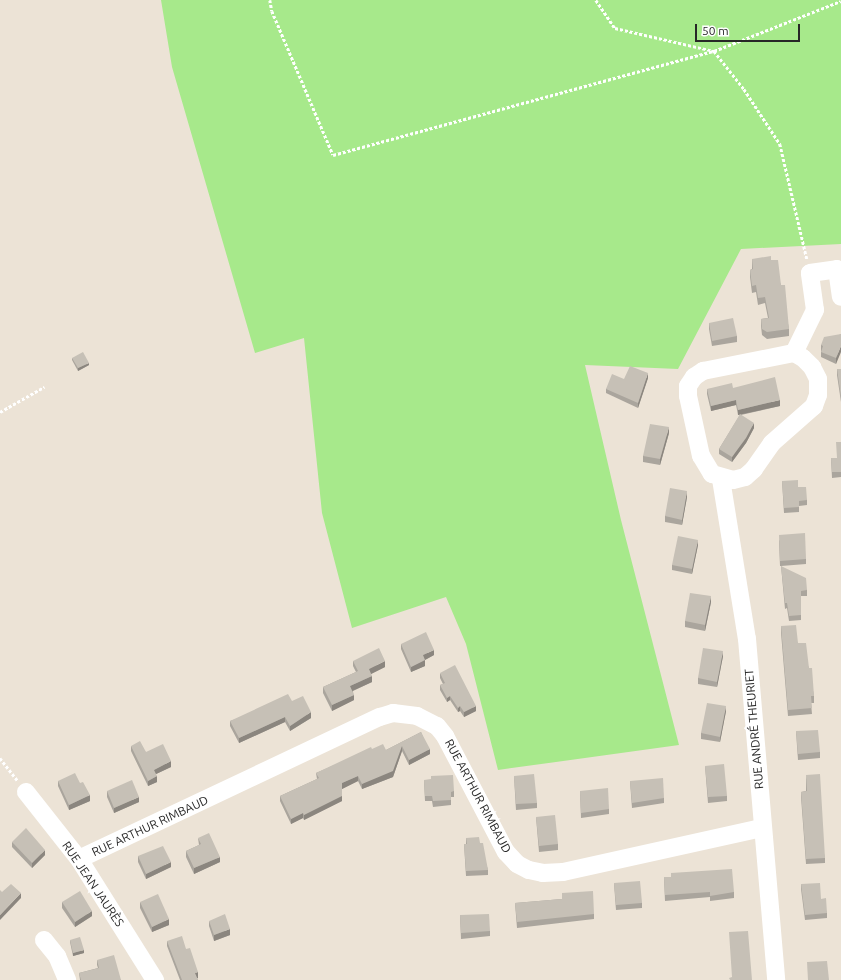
<!DOCTYPE html>
<meta charset="utf-8">
<style>
body{margin:0}
#map{position:relative;width:841px;height:980px;overflow:hidden;background:#ece3d6;font-family:Ubuntu,sans-serif}
div>[style]{position:absolute}
.green>*{inset:0;background:#a7e98b}
.path>*{height:2.5px;margin-top:-1.25px;transform-origin:0;background:repeating-linear-gradient(90deg,#fff 0 3px,transparent 0 5px)}
.minor>*{height:18px;margin:-9px;padding:0 9px;transform-origin:9px;border-radius:9px;background:#fff}
.wall>*{inset:0;background:#aaa59d}
.shaded-wall>*{inset:0;background:#8b867f}
.building>*{inset:0;background:#c6c0b6}
span{translate:-50% -50%;white-space:nowrap;text-align:center;line-height:1.15;-webkit-text-stroke:4px #fff;paint-order:stroke}
.street-label{font-size:12px;color:#272727}
.scale{position:absolute;left:695px;top:24px;width:105px;height:18px;box-sizing:border-box;border:2px solid #272727;border-top:0;padding-left:5px;font-size:12px;line-height:14px;white-space:nowrap;color:#272727;-webkit-text-stroke:3px #fff;paint-order:stroke}
</style>
<div id="map">
<div class="green">
<div style="clip-path:polygon(161px 0,841px 0,841px 244px,741px 249px,678px 369px,585px 365px,621px 520px,679px 745px,498px 770px,466px 644px,446px 597px,352px 628px,322px 513px,304px 338px,255px 353px,172px 67px)"></div>
</div>
<div class="path">
<div style="left:270px;top:0;width:11px;rotate:80deg"></div>
<div style="left:272px;top:11px;width:156px;rotate:67deg"></div>
<div style="left:333px;top:155px;width:395px;rotate:-15.3deg"></div>
<div style="left:714px;top:51px;width:136px;rotate:-21.5deg"></div>
<div style="left:596px;top:0;width:34px;rotate:56deg"></div>
<div style="left:615px;top:28px;width:102px;rotate:13.1deg"></div>
<div style="left:714px;top:51px;width:48px;rotate:51.7deg"></div>
<div style="left:744px;top:89px;width:66px;rotate:56.8deg"></div>
<div style="left:780px;top:144px;width:118px;rotate:76.8deg"></div>
<div style="left:0;top:412px;width:51px;rotate:-29.6deg"></div>
<div style="left:0;top:758px;width:29px;rotate:52deg"></div>
</div>
<div class="minor">
<div style="left:794px;top:353px;width:10px;rotate:29deg"></div>
<div style="left:803px;top:358px;width:13px;rotate:45deg"></div>
<div style="left:812px;top:367px;width:13px;rotate:63deg"></div>
<div style="left:818px;top:379px;width:16px;rotate:90deg"></div>
<div style="left:818px;top:395px;width:12px;rotate:110deg"></div>
<div style="left:814px;top:406px;width:56px;rotate:138.6deg"></div>
<div style="left:772px;top:443px;width:32px;rotate:125deg"></div>
<div style="left:754px;top:469px;width:12px;rotate:138deg"></div>
<div style="left:745px;top:477px;width:12px;rotate:166deg"></div>
<div style="left:733px;top:480px;width:22px;rotate:-164deg"></div>
<div style="left:712px;top:474px;width:21px;rotate:-121deg"></div>
<div style="left:701px;top:456px;width:61px;rotate:-102.2deg"></div>
<div style="left:688px;top:396px;width:10px;rotate:-90deg"></div>
<div style="left:688px;top:386px;width:11px;rotate:-56deg"></div>
<div style="left:694px;top:377px;width:11px;rotate:-34deg"></div>
<div style="left:703px;top:371px;width:93px;rotate:-11.2deg"></div>
<div style="left:794px;top:353px;width:48px;rotate:-64deg"></div>
<div style="left:815px;top:310px;width:37px;rotate:-98deg"></div>
<div style="left:810px;top:273px;width:27px;rotate:-8deg"></div>
<div style="left:837px;top:269px;width:28px;rotate:82deg"></div>
<div style="left:721px;top:479px;width:162px;rotate:80.8deg"></div>
<div style="left:747px;top:639px;width:342px;rotate:85.1deg"></div>
<div style="left:26px;top:792px;width:85px;rotate:51.7deg"></div>
<div style="left:79px;top:859px;width:143px;rotate:57.9deg"></div>
<div style="left:79px;top:859px;width:333px;rotate:-25.3deg"></div>
<div style="left:380px;top:717px;width:14px;rotate:-17deg"></div>
<div style="left:393px;top:713px;width:24px;rotate:7deg"></div>
<div style="left:417px;top:716px;width:22px;rotate:27deg"></div>
<div style="left:437px;top:726px;width:13px;rotate:51deg"></div>
<div style="left:445px;top:736px;width:131px;rotate:62.3deg"></div>
<div style="left:506px;top:852px;width:16px;rotate:47deg"></div>
<div style="left:517px;top:864px;width:13px;rotate:27deg"></div>
<div style="left:529px;top:870px;width:14px;rotate:12deg"></div>
<div style="left:543px;top:873px;width:20px;rotate:-3deg"></div>
<div style="left:563px;top:872px;width:204px;rotate:-12.5deg"></div>
<div style="left:44px;top:940px;width:21px;rotate:51deg"></div>
<div style="left:57px;top:956px;width:26px;rotate:67deg"></div>
</div>
<div class="wall">
<div style="clip-path:polygon(752px 259px,771px 260px,781px 285px,789px 329px,789px 336px,767px 339px,762px 335px,761px 326px,761px 319px,768px 318px,765px 303px,758px 305px,756px 292px,752px 293px,750px 277px,750px 270px,752px 269px)"></div>
<div style="clip-path:polygon(709px 323px,737px 336px,737px 342px,712px 346px,709px 329px)"></div>
<div style="clip-path:polygon(841px 334px,836px 364px,821px 357px,821px 345px)"></div>
<div style="clip-path:polygon(72px 358px,89px 365px,78px 371px,72px 360px)"></div>
<div style="clip-path:polygon(837px 369px,841px 369px,841px 402px,837px 375px)"></div>
<div style="clip-path:polygon(648px 378px,638px 408px,606px 393px,606px 389px,624px 379px)"></div>
<div style="clip-path:polygon(733px 388px,780px 406px,741px 415px,754px 428px,746px 443px,732px 462px,719px 454px,719px 449px,740px 415px,738px 415px,736px 405px,711px 411px,707px 394px,707px 389px)"></div>
<div style="clip-path:polygon(669px 433px,660px 465px,643px 462px,643px 456px)"></div>
<div style="clip-path:polygon(841px 442px,841px 477px,832px 478px,831px 458px,837px 458px)"></div>
<div style="clip-path:polygon(782px 481px,798px 487px,807px 500px,807px 505px,799px 506px,799px 512px,784px 513px)"></div>
<div style="clip-path:polygon(687px 497px,682px 525px,665px 522px,665px 516px)"></div>
<div style="clip-path:polygon(779px 540px,806px 559px,806px 564px,781px 566px,807px 590px,807px 596px,801px 596px,801px 620px,789px 621px,787px 608px,785px 609px,781px 566px,780px 566px)"></div>
<div style="clip-path:polygon(698px 545px,692px 574px,672px 570px,672px 565px)"></div>
<div style="clip-path:polygon(711px 602px,705px 631px,685px 627px,685px 621px)"></div>
<div style="clip-path:polygon(781px 626px,798px 643px,809px 668px,814px 696px,814px 703px,811px 703px,812px 714px,788px 716px,781px 633px)"></div>
<div style="clip-path:polygon(401px 644px,434px 655px,425px 660px,425px 666px,411px 672px,401px 649px)"></div>
<div style="clip-path:polygon(723px 656px,717px 687px,698px 684px,698px 678px)"></div>
<div style="clip-path:polygon(353px 661px,385px 667px,371px 674px,372px 682px,353px 691px,354px 700px,332px 711px,323px 693px,323px 687px,356px 672px,353px 666px)"></div>
<div style="clip-path:polygon(440px 673px,476px 711px,464px 717px,460px 711px,458px 712px,450px 700px,447px 702px,440px 690px,440px 685px,443px 684px,440px 678px)"></div>
<div style="clip-path:polygon(292px 701px,311px 718px,290px 731px,285px 722px,239px 743px,230px 726px,230px 721px)"></div>
<div style="clip-path:polygon(726px 711px,720px 742px,701px 739px,701px 733px)"></div>
<div style="clip-path:polygon(796px 731px,820px 752px,820px 758px,798px 760px)"></div>
<div style="clip-path:polygon(421px 732px,430px 754px,409px 765px,402px 751px,393px 777px,362px 789px,358px 781px,342px 789px,342px 801px,304px 820px,303px 818px,291px 824px,280px 801px,280px 796px,317px 779px,316px 773px,372px 749px,386px 750px)"></div>
<div style="clip-path:polygon(131px 746px,146px 752px,171px 767px,156px 774px,157px 782px,148px 786px,131px 751px)"></div>
<div style="clip-path:polygon(705px 766px,727px 796px,727px 801px,708px 803px)"></div>
<div style="clip-path:polygon(806px 775px,825px 858px,825px 863px,806px 864px,801px 797px,801px 792px,806px 791px)"></div>
<div style="clip-path:polygon(514px 776px,537px 803px,537px 808px,516px 810px)"></div>
<div style="clip-path:polygon(424px 780px,454px 791px,454px 797px,451px 797px,451px 805px,433px 807px,432px 801px,425px 801px)"></div>
<div style="clip-path:polygon(58px 781px,80px 783px,90px 801px,69px 810px,58px 786px)"></div>
<div style="clip-path:polygon(630px 781px,664px 798px,664px 803px,632px 808px)"></div>
<div style="clip-path:polygon(107px 791px,139px 802px,114px 813px,107px 797px)"></div>
<div style="clip-path:polygon(580px 791px,609px 809px,609px 814px,581px 818px)"></div>
<div style="clip-path:polygon(536px 817px,558px 844px,558px 850px,539px 852px)"></div>
<div style="clip-path:polygon(198px 838px,220px 862px,194px 874px,186px 857px,186px 851px,199px 845px)"></div>
<div style="clip-path:polygon(466px 838px,480px 843px,488px 870px,488px 875px,466px 876px,464px 844px,466px 844px)"></div>
<div style="clip-path:polygon(12px 842px,45px 855px,32px 868px,12px 847px)"></div>
<div style="clip-path:polygon(138px 856px,171px 867px,146px 879px,138px 862px)"></div>
<div style="clip-path:polygon(664px 877px,734px 892px,734px 898px,710px 901px,710px 897px,665px 901px)"></div>
<div style="clip-path:polygon(614px 883px,642px 903px,642px 908px,616px 910px)"></div>
<div style="clip-path:polygon(801px 884px,821px 899px,827px 913px,827px 918px,805px 920px,801px 889px)"></div>
<div style="clip-path:polygon(562px 893px,594px 914px,594px 919px,517px 928px,515px 903px,562px 899px)"></div>
<div style="clip-path:polygon(62px 902px,92px 916px,75px 927px,62px 908px)"></div>
<div style="clip-path:polygon(140px 902px,169px 925px,152px 932px,140px 908px)"></div>
<div style="clip-path:polygon(460px 915px,490px 931px,490px 936px,461px 939px)"></div>
<div style="clip-path:polygon(209px 921px,230px 935px,214px 941px,209px 926px)"></div>
<div style="clip-path:polygon(70px 940px,84px 953px,73px 956px,70px 942px)"></div>
<div style="clip-path:polygon(167px 941px,186px 949px,198px 978px,197px 978px,198px 980px,180px 980px,167px 946px)"></div>
<div style="clip-path:polygon(97px 960px,121px 980px,80px 980px,79px 973px,98px 968px,97px 965px)"></div>
</div>
<div class="shaded-wall">
<div style="clip-path:polygon(841px 346px,841px 352px,836px 364px,836px 358px)"></div>
<div style="clip-path:polygon(89px 363px,89px 365px,78px 371px,78px 368px)"></div>
<div style="clip-path:polygon(648px 373px,648px 378px,638px 408px,638px 403px)"></div>
<div style="clip-path:polygon(736px 400px,736px 405px,711px 411px,711px 406px)"></div>
<div style="clip-path:polygon(780px 400px,780px 406px,738px 415px,738px 410px)"></div>
<div style="clip-path:polygon(754px 423px,754px 428px,746px 443px,732px 462px,732px 457px)"></div>
<div style="clip-path:polygon(669px 427px,669px 433px,660px 465px,660px 459px)"></div>
<div style="clip-path:polygon(687px 491px,687px 497px,682px 525px,682px 520px)"></div>
<div style="clip-path:polygon(698px 540px,698px 545px,692px 574px,692px 569px)"></div>
<div style="clip-path:polygon(711px 596px,711px 602px,705px 631px,705px 625px)"></div>
<div style="clip-path:polygon(434px 650px,434px 655px,423px 661px,423px 655px)"></div>
<div style="clip-path:polygon(723px 651px,723px 656px,717px 687px,717px 682px)"></div>
<div style="clip-path:polygon(425px 660px,425px 666px,411px 672px,411px 667px)"></div>
<div style="clip-path:polygon(385px 661px,385px 667px,369px 675px,369px 669px)"></div>
<div style="clip-path:polygon(372px 676px,372px 682px,350px 692px,350px 686px)"></div>
<div style="clip-path:polygon(354px 695px,354px 700px,332px 711px,332px 705px)"></div>
<div style="clip-path:polygon(450px 696px,450px 700px,447px 702px,447px 698px)"></div>
<div style="clip-path:polygon(460px 706px,460px 711px,458px 712px,458px 708px)"></div>
<div style="clip-path:polygon(476px 706px,476px 711px,464px 717px,464px 712px)"></div>
<div style="clip-path:polygon(726px 706px,726px 711px,720px 742px,720px 737px)"></div>
<div style="clip-path:polygon(311px 712px,311px 718px,290px 731px,290px 726px)"></div>
<div style="clip-path:polygon(285px 717px,285px 722px,239px 743px,239px 738px)"></div>
<div style="clip-path:polygon(402px 746px,402px 751px,393px 777px,362px 789px,362px 784px)"></div>
<div style="clip-path:polygon(430px 749px,430px 754px,409px 765px,409px 760px)"></div>
<div style="clip-path:polygon(171px 761px,171px 767px,154px 775px,154px 770px)"></div>
<div style="clip-path:polygon(157px 776px,157px 782px,148px 786px,148px 781px)"></div>
<div style="clip-path:polygon(358px 776px,358px 781px,342px 789px,342px 801px,304px 820px,304px 815px,342px 783px)"></div>
<div style="clip-path:polygon(90px 795px,90px 801px,69px 810px,69px 805px)"></div>
<div style="clip-path:polygon(139px 797px,139px 802px,114px 813px,114px 808px)"></div>
<div style="clip-path:polygon(303px 813px,303px 818px,291px 824px,291px 819px)"></div>
<div style="clip-path:polygon(45px 850px,45px 855px,32px 868px,32px 863px)"></div>
<div style="clip-path:polygon(220px 857px,220px 862px,194px 874px,194px 868px)"></div>
<div style="clip-path:polygon(171px 862px,171px 867px,146px 879px,146px 874px)"></div>
<div style="clip-path:polygon(21px 893px,21px 898px,0 920px,0 915px)"></div>
<div style="clip-path:polygon(92px 911px,92px 916px,75px 927px,75px 922px)"></div>
<div style="clip-path:polygon(169px 919px,169px 925px,152px 932px,152px 927px)"></div>
<div style="clip-path:polygon(230px 929px,230px 935px,214px 941px,214px 935px)"></div>
<div style="clip-path:polygon(84px 950px,84px 953px,73px 956px,73px 953px)"></div>
<div style="clip-path:polygon(198px 972px,198px 978px,195px 979px,195px 973px)"></div>
</div>
<div class="building">
<div style="clip-path:polygon(771px 256px,771px 260px,778px 260px,781px 285px,785px 285px,789px 329px,767px 332px,762px 329px,761px 319px,769px 318px,765px 297px,758px 298px,756px 285px,752px 286px,750px 270px,753px 269px,752px 259px)"></div>
<div style="clip-path:polygon(733px 318px,737px 336px,712px 341px,709px 323px)"></div>
<div style="clip-path:polygon(841px 334px,841px 346px,836px 358px,821px 352px,823px 346px,821px 345px,824px 337px)"></div>
<div style="clip-path:polygon(83px 352px,89px 363px,78px 368px,72px 358px)"></div>
<div style="clip-path:polygon(630px 366px,648px 373px,638px 403px,606px 389px,612px 374px,624px 379px)"></div>
<div style="clip-path:polygon(837px 369px,841px 369px,841px 397px)"></div>
<div style="clip-path:polygon(775px 377px,780px 400px,738px 410px,736px 400px,711px 406px,707px 389px,732px 383px,733px 388px)"></div>
<div style="clip-path:polygon(740px 414px,754px 423px,746px 438px,732px 457px,719px 449px)"></div>
<div style="clip-path:polygon(650px 424px,669px 427px,660px 459px,643px 456px)"></div>
<div style="clip-path:polygon(836px 442px,841px 442px,841px 472px,832px 472px,831px 458px,837px 458px)"></div>
<div style="clip-path:polygon(798px 480px,798px 487px,806px 487px,807px 500px,799px 501px,799px 507px,784px 508px,782px 481px)"></div>
<div style="clip-path:polygon(670px 488px,687px 491px,682px 520px,665px 516px)"></div>
<div style="clip-path:polygon(805px 533px,806px 559px,780px 561px,779px 535px)"></div>
<div style="clip-path:polygon(678px 536px,698px 540px,692px 569px,672px 565px)"></div>
<div style="clip-path:polygon(781px 566px,806px 578px,807px 590px,801px 591px,801px 615px,789px 616px,787px 603px,785px 603px)"></div>
<div style="clip-path:polygon(690px 593px,711px 596px,705px 625px,685px 621px)"></div>
<div style="clip-path:polygon(796px 625px,798px 643px,806px 643px,809px 668px,812px 668px,814px 696px,811px 696px,812px 708px,788px 710px,781px 626px)"></div>
<div style="clip-path:polygon(426px 632px,434px 650px,423px 655px,425px 660px,411px 667px,401px 644px)"></div>
<div style="clip-path:polygon(379px 648px,385px 661px,369px 669px,372px 676px,350px 686px,354px 695px,332px 705px,323px 687px,358px 671px,353px 661px)"></div>
<div style="clip-path:polygon(703px 648px,723px 651px,717px 682px,698px 678px)"></div>
<div style="clip-path:polygon(455px 665px,476px 706px,464px 712px,460px 706px,458px 708px,450px 696px,447px 698px,440px 685px,445px 683px,440px 673px)"></div>
<div style="clip-path:polygon(288px 694px,292px 701px,303px 696px,311px 712px,290px 726px,285px 717px,239px 738px,230px 721px)"></div>
<div style="clip-path:polygon(707px 703px,726px 706px,720px 737px,701px 733px)"></div>
<div style="clip-path:polygon(818px 730px,820px 752px,798px 754px,796px 731px)"></div>
<div style="clip-path:polygon(421px 732px,430px 749px,409px 760px,402px 746px,393px 771px,362px 784px,358px 776px,342px 783px,342px 796px,304px 815px,303px 813px,291px 819px,280px 796px,319px 778px,316px 773px,371px 747px,372px 749px,383px 744px,386px 750px)"></div>
<div style="clip-path:polygon(140px 741px,146px 752px,163px 744px,171px 761px,154px 770px,157px 776px,148px 781px,131px 746px)"></div>
<div style="clip-path:polygon(724px 764px,727px 796px,708px 797px,705px 766px)"></div>
<div style="clip-path:polygon(75px 773px,80px 783px,83px 782px,90px 795px,69px 805px,58px 781px)"></div>
<div style="clip-path:polygon(534px 774px,537px 803px,516px 804px,514px 776px)"></div>
<div style="clip-path:polygon(820px 774px,825px 858px,806px 859px,801px 792px,807px 791px,806px 775px)"></div>
<div style="clip-path:polygon(453px 775px,454px 791px,451px 792px,451px 800px,433px 801px,432px 796px,425px 796px,424px 780px,431px 779px,431px 776px)"></div>
<div style="clip-path:polygon(663px 778px,664px 798px,632px 803px,630px 781px)"></div>
<div style="clip-path:polygon(132px 780px,139px 797px,114px 808px,107px 791px)"></div>
<div style="clip-path:polygon(608px 788px,609px 809px,581px 813px,580px 791px)"></div>
<div style="clip-path:polygon(555px 815px,558px 844px,539px 846px,536px 817px)"></div>
<div style="clip-path:polygon(26px 828px,45px 850px,32px 863px,12px 842px)"></div>
<div style="clip-path:polygon(209px 833px,220px 857px,194px 868px,186px 851px,201px 844px,198px 838px)"></div>
<div style="clip-path:polygon(479px 837px,480px 843px,483px 843px,488px 870px,466px 871px,464px 844px,467px 844px,466px 838px)"></div>
<div style="clip-path:polygon(163px 846px,171px 862px,146px 874px,138px 856px)"></div>
<div style="clip-path:polygon(732px 869px,734px 892px,710px 896px,710px 892px,665px 895px,664px 877px,671px 877px,671px 873px)"></div>
<div style="clip-path:polygon(640px 881px,642px 903px,616px 905px,614px 883px)"></div>
<div style="clip-path:polygon(820px 883px,821px 899px,826px 898px,827px 913px,805px 915px,801px 884px)"></div>
<div style="clip-path:polygon(11px 884px,21px 893px,0 915px,0 890px,2px 892px)"></div>
<div style="clip-path:polygon(80px 891px,92px 911px,75px 922px,62px 902px)"></div>
<div style="clip-path:polygon(593px 891px,594px 914px,517px 922px,515px 903px,562px 899px,562px 893px)"></div>
<div style="clip-path:polygon(158px 894px,169px 919px,152px 927px,140px 902px)"></div>
<div style="clip-path:polygon(225px 914px,230px 929px,214px 935px,209px 921px)"></div>
<div style="clip-path:polygon(489px 914px,490px 931px,461px 933px,460px 915px)"></div>
<div style="clip-path:polygon(748px 931px,752px 980px,730px 980px,729px 978px,732px 977px,729px 932px)"></div>
<div style="clip-path:polygon(182px 936px,186px 949px,190px 948px,198px 972px,195px 973px,198px 980px,182px 980px,167px 941px)"></div>
<div style="clip-path:polygon(80px 937px,84px 950px,73px 953px,70px 940px)"></div>
<div style="clip-path:polygon(114px 955px,121px 980px,81px 980px,79px 973px,99px 968px,97px 960px)"></div>
<div style="clip-path:polygon(827px 961px,829px 980px,808px 980px,807px 962px)"></div>
</div>
<div class="street-label">
<span style="left:754px;top:729px;rotate:-95deg">RUE ANDRÉ THEURIET</span>
<span style="left:478px;top:796px;rotate:62deg">RUE ARTHUR RIMBAUD</span>
<span style="left:150px;top:826px;rotate:-25deg">RUE ARTHUR RIMBAUD</span>
<span style="left:93px;top:884px;rotate:56deg">RUE JEAN JAURÈS</span>
</div>
<div class="scale">50 m</div>
</div>
